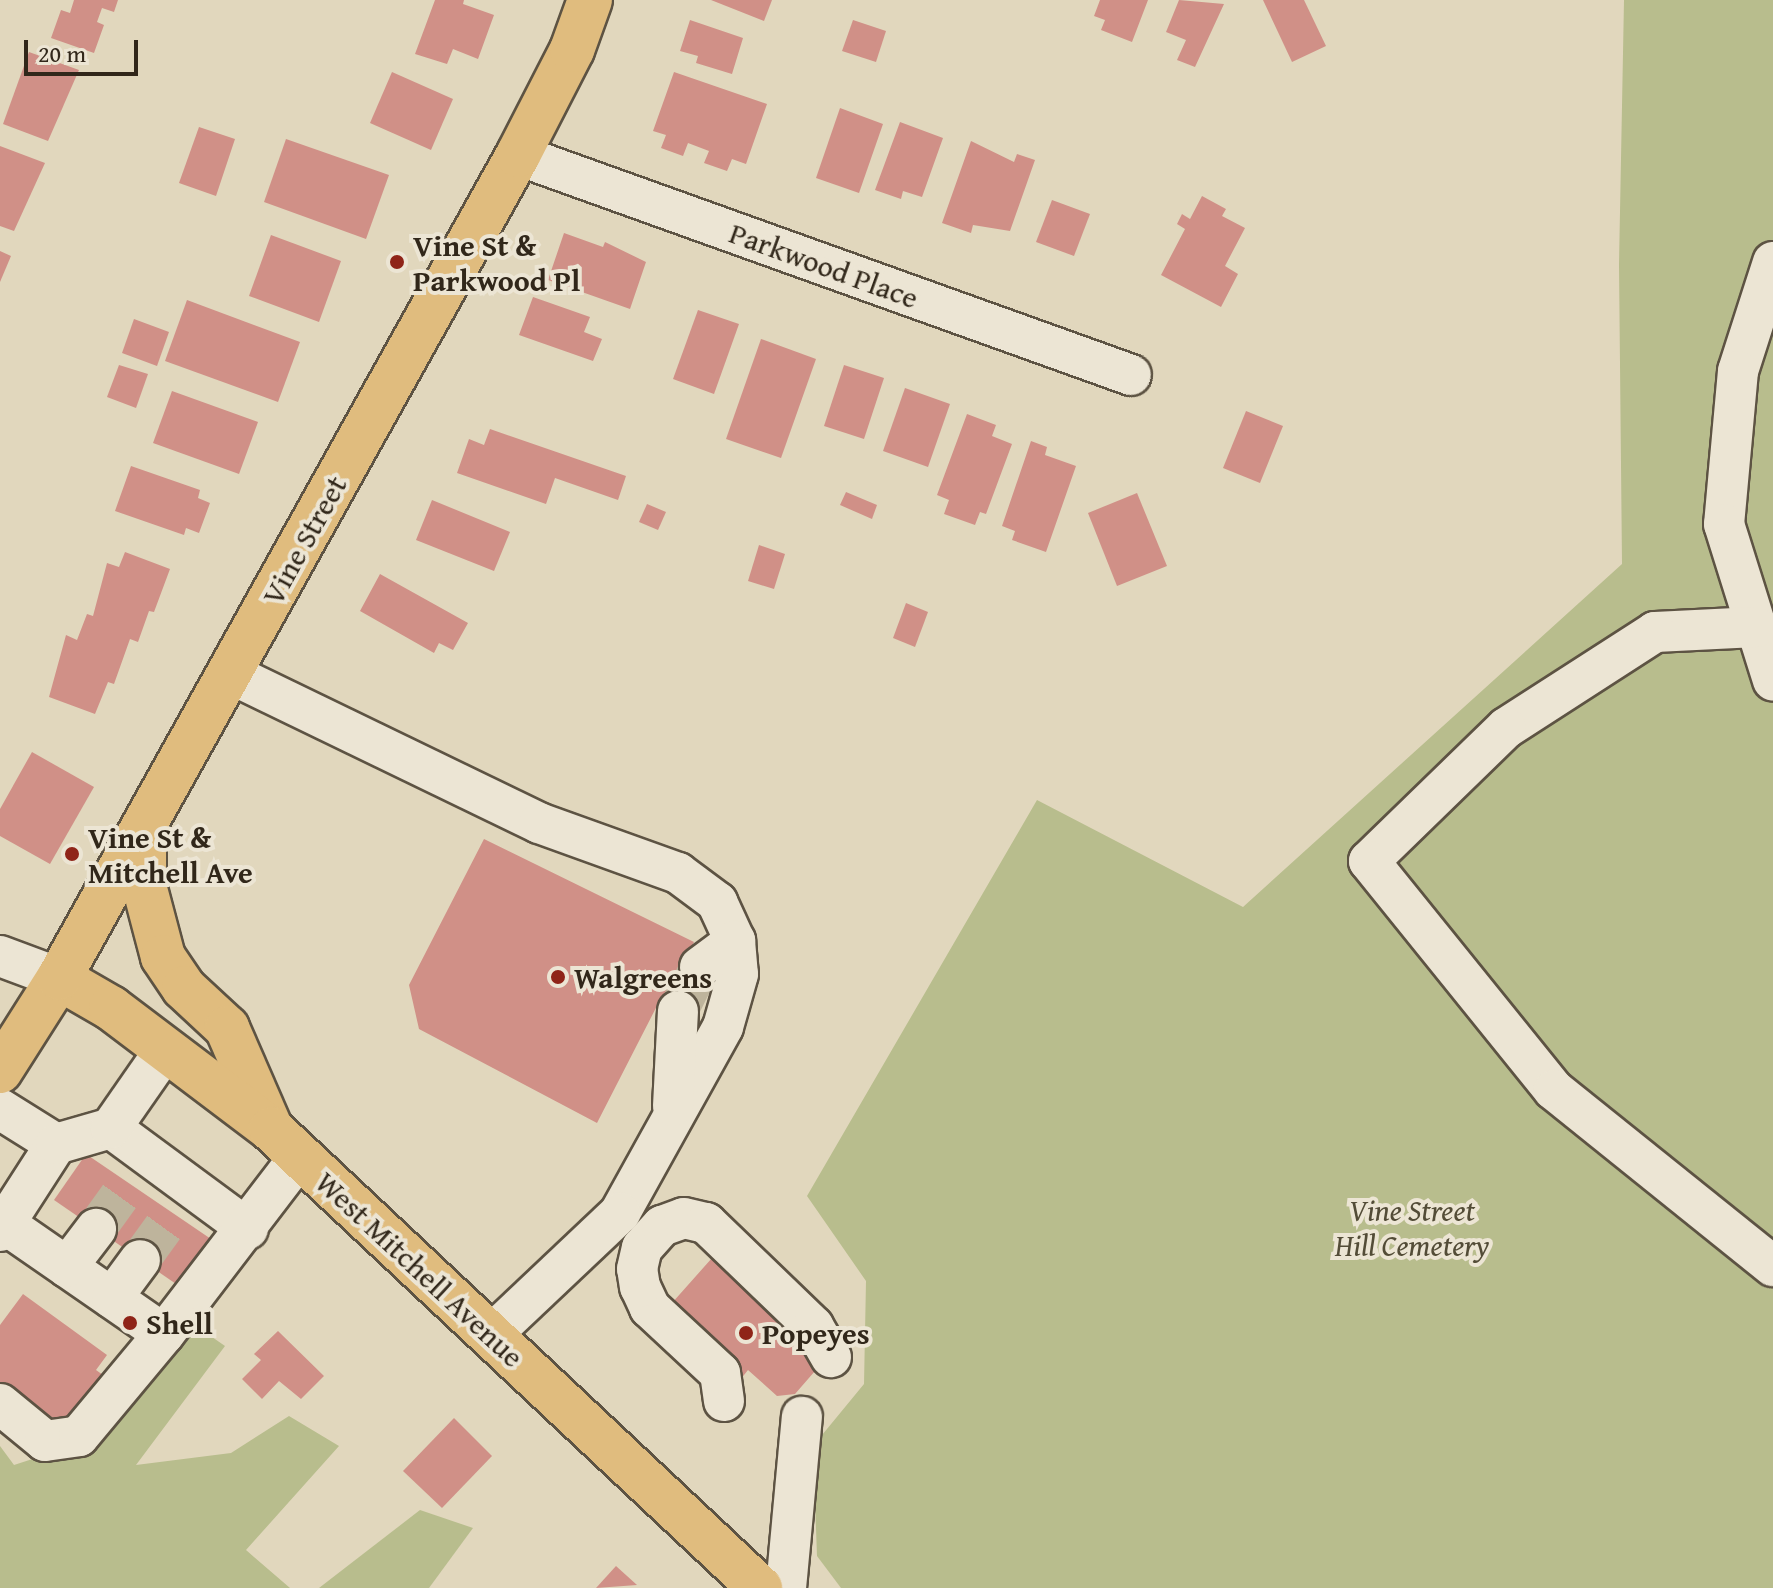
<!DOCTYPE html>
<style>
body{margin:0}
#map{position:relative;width:1773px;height:1588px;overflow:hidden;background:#e1d7bd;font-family:"Gentium Book Plus",serif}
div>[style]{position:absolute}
.green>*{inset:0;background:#b8bd8d}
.building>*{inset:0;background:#d09087}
.minor-tunnel>*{height:40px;margin-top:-20px;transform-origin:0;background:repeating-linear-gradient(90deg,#beb49c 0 40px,transparent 0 60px)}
.roads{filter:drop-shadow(2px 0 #5d5343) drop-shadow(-2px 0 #5d5343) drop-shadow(0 2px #5d5343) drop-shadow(0 -2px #5d5343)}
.minor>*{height:40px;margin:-20px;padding:0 20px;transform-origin:20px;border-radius:20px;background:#ece5d4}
.major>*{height:44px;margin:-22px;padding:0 22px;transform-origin:22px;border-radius:22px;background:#e0bc7e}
.dots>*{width:22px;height:22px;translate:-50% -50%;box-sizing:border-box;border:4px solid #ece5d4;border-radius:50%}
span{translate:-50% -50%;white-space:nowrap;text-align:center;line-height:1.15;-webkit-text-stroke:8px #ece5d4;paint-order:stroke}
.poi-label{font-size:30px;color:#31271a;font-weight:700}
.left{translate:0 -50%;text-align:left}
.street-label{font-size:30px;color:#31271a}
.park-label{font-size:30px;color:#534c37;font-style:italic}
.scale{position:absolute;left:24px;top:40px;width:114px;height:36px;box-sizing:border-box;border:4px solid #31271a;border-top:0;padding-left:10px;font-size:24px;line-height:28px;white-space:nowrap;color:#31271a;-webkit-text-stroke:6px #ece5d4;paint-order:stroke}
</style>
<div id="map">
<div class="green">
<div style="clip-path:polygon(1624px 0,1773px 0,1773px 1588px,841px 1588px,817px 1556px,813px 1446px,864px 1384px,866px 1281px,807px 1196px,1037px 800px,1243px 907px,1622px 564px,1619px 265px)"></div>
<div style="clip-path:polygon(186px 1319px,225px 1346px,136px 1465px,231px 1453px,289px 1416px,339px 1446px,246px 1550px,290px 1588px,0 1588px,0 1446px,14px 1465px,54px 1452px)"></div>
<div style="clip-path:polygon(420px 1510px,473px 1528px,429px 1588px,319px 1588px)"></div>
</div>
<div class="building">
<div style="clip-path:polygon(74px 0,118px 0,114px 12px,102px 8px,97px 22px,104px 25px,94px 53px,51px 38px,61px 10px,70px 13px)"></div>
<div style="clip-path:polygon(435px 0,464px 0,463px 4px,494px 15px,478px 59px,453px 49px,447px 64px,415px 54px)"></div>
<div style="clip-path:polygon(711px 0,772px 0,764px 21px)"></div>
<div style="clip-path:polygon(1100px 0,1148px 0,1132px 42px,1101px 30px,1105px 20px,1094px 16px)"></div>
<div style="clip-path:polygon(1179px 0,1224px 4px,1195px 67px,1177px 60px,1186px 40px,1166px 32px)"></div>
<div style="clip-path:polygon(1263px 0,1304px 0,1326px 46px,1292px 62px)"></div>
<div style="clip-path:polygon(690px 20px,743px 38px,732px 74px,696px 63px,698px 56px,680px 51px)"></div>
<div style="clip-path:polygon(853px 20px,886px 31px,876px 62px,842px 51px)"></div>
<div style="clip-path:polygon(29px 52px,79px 70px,48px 141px,3px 124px)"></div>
<div style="clip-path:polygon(392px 72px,453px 99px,431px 150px,370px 123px)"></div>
<div style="clip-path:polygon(674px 72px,767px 104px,746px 164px,732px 159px,727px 171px,704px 163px,709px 151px,688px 143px,683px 156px,661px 148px,666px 135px,653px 131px)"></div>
<div style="clip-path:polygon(840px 108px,883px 124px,859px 193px,816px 178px)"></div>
<div style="clip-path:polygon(900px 122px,943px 138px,922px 197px,903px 191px,901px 199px,875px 190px)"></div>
<div style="clip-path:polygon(199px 127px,235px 139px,216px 196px,179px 183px)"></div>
<div style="clip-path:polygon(286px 139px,389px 175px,366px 239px,264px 202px)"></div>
<div style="clip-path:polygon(971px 141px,1014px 162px,1017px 154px,1035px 160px,1010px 231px,973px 225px,971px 233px,942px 223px)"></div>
<div style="clip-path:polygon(0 146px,45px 163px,14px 231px,0 226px)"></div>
<div style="clip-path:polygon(1202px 196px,1226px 209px,1222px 216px,1245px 228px,1225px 266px,1238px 274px,1221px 307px,1161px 275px,1185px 229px,1177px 224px,1182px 214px,1190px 219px)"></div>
<div style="clip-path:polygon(1052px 200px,1090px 214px,1074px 256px,1036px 242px)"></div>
<div style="clip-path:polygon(564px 233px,603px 247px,605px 242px,646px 262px,630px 309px,548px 280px)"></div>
<div style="clip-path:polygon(271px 235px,341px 261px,319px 322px,249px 296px)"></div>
<div style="clip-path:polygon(0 251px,11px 256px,0 282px)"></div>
<div style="clip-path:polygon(533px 297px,590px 317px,584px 332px,602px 339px,593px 361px,519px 335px)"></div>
<div style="clip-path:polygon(187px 300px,300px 342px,278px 402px,165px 361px)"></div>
<div style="clip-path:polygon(698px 310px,739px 324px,714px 394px,673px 379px)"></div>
<div style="clip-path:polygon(134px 319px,169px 332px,157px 366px,122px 353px)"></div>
<div style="clip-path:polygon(761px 339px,816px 359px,781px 458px,726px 439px)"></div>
<div style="clip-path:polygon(119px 365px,148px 374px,136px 408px,107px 397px)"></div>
<div style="clip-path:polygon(844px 365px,884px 378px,864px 439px,824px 426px)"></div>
<div style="clip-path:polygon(905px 388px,950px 404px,928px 467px,883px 451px)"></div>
<div style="clip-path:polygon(172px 391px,258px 422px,239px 474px,153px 443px)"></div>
<div style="clip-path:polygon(1246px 411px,1283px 426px,1260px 483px,1223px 468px)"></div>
<div style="clip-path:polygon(967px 414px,996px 425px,992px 436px,1012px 444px,986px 514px,980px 512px,975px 525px,944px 514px,949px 500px,937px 495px)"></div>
<div style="clip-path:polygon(490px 429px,626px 476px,618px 500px,555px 478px,546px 504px,457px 473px,469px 439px,484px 445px)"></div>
<div style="clip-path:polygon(1031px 441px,1047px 447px,1045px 455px,1076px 466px,1046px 552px,1012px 540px,1015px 531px,1002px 526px)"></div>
<div style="clip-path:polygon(131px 466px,200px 490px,198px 498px,210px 503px,199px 533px,186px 528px,184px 535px,115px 511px)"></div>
<div style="clip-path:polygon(846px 492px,877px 505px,872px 519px,840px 505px)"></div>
<div style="clip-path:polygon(1137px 493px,1167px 566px,1117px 586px,1088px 513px)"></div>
<div style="clip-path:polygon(432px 500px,510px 532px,494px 571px,416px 540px)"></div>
<div style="clip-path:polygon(647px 504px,666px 512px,658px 530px,639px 522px)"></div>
<div style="clip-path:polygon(759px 545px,785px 554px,774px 589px,748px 581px)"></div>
<div style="clip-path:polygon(125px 552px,170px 569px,154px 612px,149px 611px,138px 642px,130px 639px,114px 684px,108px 682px,95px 714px,49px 697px,66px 635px,77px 640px,87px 614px,93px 616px,107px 563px,119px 567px)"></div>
<div style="clip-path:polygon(380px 574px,468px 623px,453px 650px,439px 643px,434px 653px,360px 611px)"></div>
<div style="clip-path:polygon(906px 603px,928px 612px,915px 647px,893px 638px)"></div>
<div style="clip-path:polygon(32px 752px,94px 787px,50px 864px,0 836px,0 809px)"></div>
<div style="clip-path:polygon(484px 839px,694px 942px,684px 961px,706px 970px,686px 1016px,660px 1000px,597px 1123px,419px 1029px,409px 985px)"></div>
<div style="clip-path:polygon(86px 1154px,211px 1239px,179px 1286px,54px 1200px)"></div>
<div style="clip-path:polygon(712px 1258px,783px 1316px,776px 1322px,817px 1359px,815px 1371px,795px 1394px,777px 1396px,748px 1370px,740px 1380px,672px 1303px)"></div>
<div style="clip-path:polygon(23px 1294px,107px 1355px,96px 1370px,110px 1380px,73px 1417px,44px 1421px,0 1389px,0 1325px)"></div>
<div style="clip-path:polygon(278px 1331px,324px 1376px,301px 1399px,279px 1381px,262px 1399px,242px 1379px,261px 1360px,254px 1354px)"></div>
<div style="clip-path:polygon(454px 1418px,492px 1456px,442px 1508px,403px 1471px)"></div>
<div style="clip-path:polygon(616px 1566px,637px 1585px,596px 1588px)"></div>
</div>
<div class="minor-tunnel">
<div style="left:678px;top:1011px;width:49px;rotate:-63.4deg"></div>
<div style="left:96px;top:1229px;width:57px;rotate:-54.3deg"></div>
<div style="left:140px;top:1260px;width:58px;rotate:-54.1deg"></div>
</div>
<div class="roads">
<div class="minor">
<div style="left:518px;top:155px;width:651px;rotate:19.74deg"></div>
<div style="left:1773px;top:262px;width:114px;rotate:107.8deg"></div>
<div style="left:1738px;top:371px;width:154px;rotate:95.2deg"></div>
<div style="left:1724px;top:524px;width:164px;rotate:72.6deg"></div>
<div style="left:1756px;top:627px;width:101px;rotate:177.2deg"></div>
<div style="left:1655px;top:632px;width:177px;rotate:147.2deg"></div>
<div style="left:1506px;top:728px;width:191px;rotate:135.8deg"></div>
<div style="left:1369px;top:861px;width:294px;rotate:51.1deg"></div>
<div style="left:1554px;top:1090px;width:281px;rotate:38.8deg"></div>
<div style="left:229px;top:673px;width:344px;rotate:25.8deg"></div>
<div style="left:539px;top:823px;width:148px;rotate:19.8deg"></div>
<div style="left:678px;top:873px;width:49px;rotate:36.6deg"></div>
<div style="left:717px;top:902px;width:43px;rotate:65.2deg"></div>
<div style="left:735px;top:941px;width:33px;rotate:85deg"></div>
<div style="left:738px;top:974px;width:55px;rotate:105.8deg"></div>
<div style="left:723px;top:1027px;width:213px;rotate:119deg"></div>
<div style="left:620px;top:1213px;width:179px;rotate:136.6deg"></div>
<div style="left:0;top:956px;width:63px;rotate:20.4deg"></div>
<div style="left:700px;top:967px;width:44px;rotate:-36.6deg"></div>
<div style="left:673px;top:1106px;width:95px;rotate:-87deg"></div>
<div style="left:0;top:1109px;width:66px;rotate:32deg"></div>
<div style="left:111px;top:1128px;width:170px;rotate:36.4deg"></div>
<div style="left:5px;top:1224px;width:193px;rotate:34.7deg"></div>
<div style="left:164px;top:1334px;width:224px;rotate:-52.6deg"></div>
<div style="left:0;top:1231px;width:103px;rotate:-57.2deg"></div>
<div style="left:56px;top:1144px;width:57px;rotate:-16.2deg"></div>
<div style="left:111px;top:1128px;width:96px;rotate:-55.2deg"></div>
<div style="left:67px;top:1267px;width:48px;rotate:-52.7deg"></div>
<div style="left:112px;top:1298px;width:47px;rotate:-53.6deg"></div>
<div style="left:724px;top:1401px;width:28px;rotate:-98deg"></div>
<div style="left:720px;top:1373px;width:96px;rotate:-137.1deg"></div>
<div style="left:650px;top:1308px;width:23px;rotate:-115deg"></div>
<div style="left:640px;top:1287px;width:18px;rotate:-99deg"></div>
<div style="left:637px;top:1269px;width:22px;rotate:-77deg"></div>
<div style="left:642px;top:1248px;width:30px;rotate:-48deg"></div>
<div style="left:662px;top:1226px;width:23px;rotate:-20deg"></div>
<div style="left:684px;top:1218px;width:23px;rotate:13deg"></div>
<div style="left:706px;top:1223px;width:149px;rotate:43.9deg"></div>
<div style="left:813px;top:1326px;width:36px;rotate:60deg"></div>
<div style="left:0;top:1404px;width:58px;rotate:39.4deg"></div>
<div style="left:45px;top:1441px;width:34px;rotate:-8deg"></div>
<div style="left:79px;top:1436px;width:133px;rotate:-50.2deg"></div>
<div style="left:786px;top:1588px;width:172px;rotate:-84.7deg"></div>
</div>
<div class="major">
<div style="left:144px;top:828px;width:57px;rotate:90deg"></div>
<div style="left:144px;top:885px;width:74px;rotate:75.2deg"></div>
<div style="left:163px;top:957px;width:37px;rotate:56deg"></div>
<div style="left:184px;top:988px;width:59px;rotate:42.9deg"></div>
<div style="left:227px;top:1028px;width:108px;rotate:66.5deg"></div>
<div style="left:59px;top:978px;width:60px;rotate:30deg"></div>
<div style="left:111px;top:1008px;width:201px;rotate:37.1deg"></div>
<div style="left:271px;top:1129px;width:671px;rotate:43.19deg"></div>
<div style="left:0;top:1071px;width:110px;rotate:-57.6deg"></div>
<div style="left:59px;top:978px;width:942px;rotate:-60.85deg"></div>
<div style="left:518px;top:155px;width:118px;rotate:-62.8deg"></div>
<div style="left:572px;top:50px;width:53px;rotate:-70.2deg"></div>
</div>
</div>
<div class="dots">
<div style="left:397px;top:262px;background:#8f2418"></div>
<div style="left:72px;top:854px;background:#8f2418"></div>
<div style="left:558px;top:977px;background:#8f2418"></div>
<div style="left:130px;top:1323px;background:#8f2418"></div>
<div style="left:746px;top:1333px;background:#8f2418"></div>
</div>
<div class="poi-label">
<span class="left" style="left:413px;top:262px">Vine St &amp;<br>Parkwood Pl</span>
<span class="left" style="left:88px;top:854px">Vine St &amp;<br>Mitchell Ave</span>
<span class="left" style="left:574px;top:977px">Walgreens</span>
<span class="left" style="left:146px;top:1323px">Shell</span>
<span class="left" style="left:762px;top:1333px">Popeyes</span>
</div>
<div class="street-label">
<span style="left:824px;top:265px;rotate:20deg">Parkwood Place</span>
<span style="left:304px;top:540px;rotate:-61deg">Vine Street</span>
<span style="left:420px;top:1269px;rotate:43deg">West Mitchell Avenue</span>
</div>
<div class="park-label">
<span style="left:1412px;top:1227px">Vine Street<br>Hill Cemetery</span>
</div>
<div class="scale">20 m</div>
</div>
